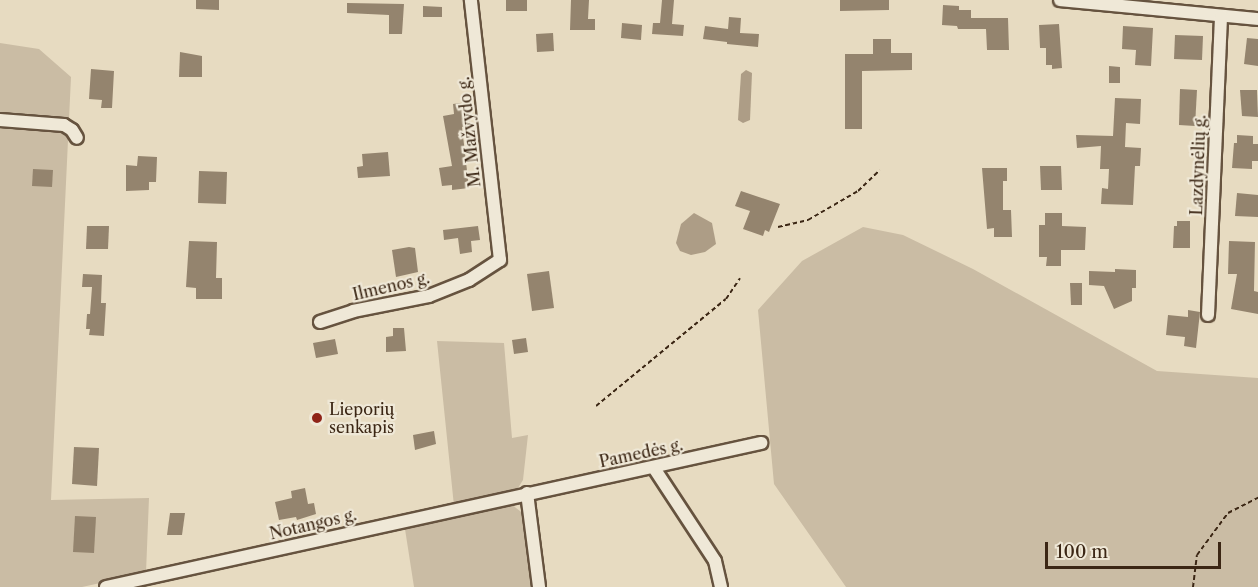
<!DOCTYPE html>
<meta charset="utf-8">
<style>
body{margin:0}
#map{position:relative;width:1258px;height:587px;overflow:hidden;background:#e7dbc1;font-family:"Libre Caslon Text",serif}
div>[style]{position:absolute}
.green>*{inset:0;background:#cabca4}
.water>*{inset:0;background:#ad9d86}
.building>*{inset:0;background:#94846e}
.path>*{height:2px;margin-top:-1px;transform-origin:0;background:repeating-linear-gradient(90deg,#3b2614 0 4.5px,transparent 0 7.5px)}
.roads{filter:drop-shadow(2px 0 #66533f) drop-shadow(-2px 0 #66533f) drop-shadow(0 2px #66533f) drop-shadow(0 -2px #66533f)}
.street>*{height:12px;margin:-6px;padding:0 6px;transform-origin:6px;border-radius:6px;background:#efe8d7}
.dots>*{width:16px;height:16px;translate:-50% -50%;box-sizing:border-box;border:3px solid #efe8d7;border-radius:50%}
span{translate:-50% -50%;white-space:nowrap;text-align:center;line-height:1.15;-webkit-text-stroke:4.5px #efe8d7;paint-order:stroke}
.street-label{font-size:16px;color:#3b2614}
.poi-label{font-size:16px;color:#3b2614}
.left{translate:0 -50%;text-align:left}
.scale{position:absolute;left:1045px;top:542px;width:176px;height:27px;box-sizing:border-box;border:3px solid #3b2614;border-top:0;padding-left:8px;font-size:18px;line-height:21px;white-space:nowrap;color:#3b2614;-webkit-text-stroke:4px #efe8d7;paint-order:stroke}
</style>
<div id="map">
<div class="green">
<div style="clip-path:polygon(0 43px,39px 49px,71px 77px,51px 500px,149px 498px,146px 573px,82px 587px,0 587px)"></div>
<div style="clip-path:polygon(863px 227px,903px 235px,973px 269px,1157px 371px,1258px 378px,1258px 587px,846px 587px,774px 484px,758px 310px,802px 261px)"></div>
<div style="clip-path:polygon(437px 341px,504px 343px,512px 438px,528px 435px,523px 480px,518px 488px,454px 506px)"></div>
<div style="clip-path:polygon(511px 504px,525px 515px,534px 587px,414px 587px,405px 529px)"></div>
</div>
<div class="water">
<div style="clip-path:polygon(746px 70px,752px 73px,750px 120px,743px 123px,738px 120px,741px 74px)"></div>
<div style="clip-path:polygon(694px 213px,712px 223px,716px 244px,705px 252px,691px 255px,680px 251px,676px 243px,681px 224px)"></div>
</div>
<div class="building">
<div style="clip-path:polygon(196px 0,219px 0,219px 10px,196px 9px)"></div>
<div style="clip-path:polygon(506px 0,527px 0,527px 11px,506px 11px)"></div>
<div style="clip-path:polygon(571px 0,589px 0,588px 19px,595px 19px,595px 30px,570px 30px)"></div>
<div style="clip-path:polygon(662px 0,674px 0,672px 24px,684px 25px,683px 36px,652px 34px,653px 23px,660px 23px)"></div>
<div style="clip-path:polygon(840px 0,889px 0,889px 10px,840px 11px)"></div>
<div style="clip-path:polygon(347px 3px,404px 4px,402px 34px,389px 34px,389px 15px,347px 13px)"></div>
<div style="clip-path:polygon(943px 5px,959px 6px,959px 10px,971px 10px,971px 18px,1008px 18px,1009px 50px,987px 50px,986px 29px,958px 29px,957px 26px,942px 25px)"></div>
<div style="clip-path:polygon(423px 6px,442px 7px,442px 17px,423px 17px)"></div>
<div style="clip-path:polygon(729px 17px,741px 18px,740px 33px,759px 34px,758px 47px,727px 44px,727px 42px,703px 39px,705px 26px,728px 29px)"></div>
<div style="clip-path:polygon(622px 23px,642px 25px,641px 40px,621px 38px)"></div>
<div style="clip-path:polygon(1059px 24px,1062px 68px,1052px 69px,1052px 65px,1046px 65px,1046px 48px,1040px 48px,1039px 25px)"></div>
<div style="clip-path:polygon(1123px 26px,1153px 28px,1151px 66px,1135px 65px,1136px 50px,1122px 49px)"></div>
<div style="clip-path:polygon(553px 33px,554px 51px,537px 52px,536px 34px)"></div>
<div style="clip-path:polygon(1175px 35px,1203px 36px,1202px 60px,1174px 59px)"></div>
<div style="clip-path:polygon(1247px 38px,1258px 39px,1258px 66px,1244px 64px)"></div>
<div style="clip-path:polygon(873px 39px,891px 39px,891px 53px,912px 53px,912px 70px,862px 71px,862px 129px,845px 129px,845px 54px,873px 54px)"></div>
<div style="clip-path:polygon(180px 52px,202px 56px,202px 77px,179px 77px)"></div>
<div style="clip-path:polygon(1109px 66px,1120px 67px,1120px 83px,1109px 83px)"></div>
<div style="clip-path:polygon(91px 69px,114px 71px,112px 108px,101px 108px,102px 100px,89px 99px)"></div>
<div style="clip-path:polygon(1180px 89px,1197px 90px,1195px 126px,1179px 125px)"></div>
<div style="clip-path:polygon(1240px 90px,1257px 90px,1258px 117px,1242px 116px)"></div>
<div style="clip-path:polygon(1115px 98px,1141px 99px,1140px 124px,1126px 123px,1125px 147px,1141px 148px,1140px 166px,1135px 166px,1133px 205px,1101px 204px,1102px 188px,1108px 189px,1109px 169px,1100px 169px,1101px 146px,1077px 148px,1076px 135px,1113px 136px)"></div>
<div style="clip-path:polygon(467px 102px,470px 126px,462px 127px,469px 188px,452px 190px,452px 185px,442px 186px,439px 168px,452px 166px,443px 116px,454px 114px,453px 104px)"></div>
<div style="clip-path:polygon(1237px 135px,1253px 136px,1253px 144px,1258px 144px,1258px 161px,1252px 161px,1252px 169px,1232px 168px,1234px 143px,1237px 143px)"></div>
<div style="clip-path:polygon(388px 152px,390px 176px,358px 178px,357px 167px,363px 166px,362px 154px)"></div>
<div style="clip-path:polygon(138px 156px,157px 157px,156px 182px,149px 182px,149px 190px,126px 191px,126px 165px,137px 166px)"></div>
<div style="clip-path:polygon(1040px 166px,1061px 166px,1062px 190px,1041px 190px)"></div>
<div style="clip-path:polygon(982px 168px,1007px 168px,1007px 181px,1003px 181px,1003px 210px,1011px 210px,1012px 237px,994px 237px,994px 228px,987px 229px)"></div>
<div style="clip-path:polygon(33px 169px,53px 170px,52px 187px,32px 186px)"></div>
<div style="clip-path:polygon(199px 171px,227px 172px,226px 204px,198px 203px)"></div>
<div style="clip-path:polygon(741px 191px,780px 204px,769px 232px,765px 230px,763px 236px,743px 229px,750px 211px,735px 206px)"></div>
<div style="clip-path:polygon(1237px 193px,1258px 195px,1258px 217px,1235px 216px)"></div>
<div style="clip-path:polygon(1045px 213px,1062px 213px,1062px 226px,1086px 227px,1085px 250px,1061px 250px,1061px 266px,1046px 266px,1047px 257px,1039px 257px,1039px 225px,1045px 225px)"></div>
<div style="clip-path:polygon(1177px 221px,1190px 221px,1190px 248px,1173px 248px,1174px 226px,1177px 226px)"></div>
<div style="clip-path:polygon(87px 226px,109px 226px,108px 249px,86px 249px)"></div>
<div style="clip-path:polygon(478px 226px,480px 240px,471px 241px,472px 252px,460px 254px,458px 238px,444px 240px,443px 230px)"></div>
<div style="clip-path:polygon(189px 241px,217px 242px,216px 278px,222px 278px,222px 299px,196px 299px,196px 288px,186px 287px)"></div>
<div style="clip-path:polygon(1229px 241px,1255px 242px,1254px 291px,1258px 292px,1258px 314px,1231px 309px,1237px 274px,1228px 274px)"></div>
<div style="clip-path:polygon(409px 247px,415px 248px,418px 272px,396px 277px,392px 250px)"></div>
<div style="clip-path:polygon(1115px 269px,1136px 270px,1136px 288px,1132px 288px,1132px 301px,1114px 309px,1104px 286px,1089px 285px,1089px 271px,1115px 272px)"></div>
<div style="clip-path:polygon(549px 271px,554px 308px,532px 311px,527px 274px)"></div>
<div style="clip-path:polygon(83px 274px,102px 275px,101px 303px,106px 303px,104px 336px,89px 335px,90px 329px,86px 329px,87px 314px,90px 314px,92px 287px,82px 287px)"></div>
<div style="clip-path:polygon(1070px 283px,1082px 283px,1082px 305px,1071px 305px)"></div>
<div style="clip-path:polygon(1188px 310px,1200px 312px,1196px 348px,1184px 346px,1185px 337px,1166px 335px,1168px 315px,1188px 317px)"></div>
<div style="clip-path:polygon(393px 328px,404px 328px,406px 351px,386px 352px,386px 337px,393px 336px)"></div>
<div style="clip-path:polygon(526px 338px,528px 352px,514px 354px,512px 340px)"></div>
<div style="clip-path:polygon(335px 339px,338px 354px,316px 358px,313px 343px)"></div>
<div style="clip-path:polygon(434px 431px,436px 444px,415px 450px,413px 435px)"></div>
<div style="clip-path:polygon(74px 447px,99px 448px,97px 486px,72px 484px)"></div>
<div style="clip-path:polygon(305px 488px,308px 504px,314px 503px,316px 514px,297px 520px,296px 517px,279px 520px,275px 502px,292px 498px,291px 491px)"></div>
<div style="clip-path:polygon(170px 513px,185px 513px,182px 535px,167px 535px)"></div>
<div style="clip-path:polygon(75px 516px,96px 517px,94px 553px,73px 552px)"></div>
</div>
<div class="path">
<div style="left:778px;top:227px;width:31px;rotate:-13deg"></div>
<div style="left:808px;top:220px;width:58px;rotate:-30.1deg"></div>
<div style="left:858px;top:191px;width:30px;rotate:-44deg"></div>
<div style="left:596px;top:406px;width:168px;rotate:-39.5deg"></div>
<div style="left:726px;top:299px;width:25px;rotate:-56deg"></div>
<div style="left:1193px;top:587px;width:32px;rotate:-83deg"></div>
<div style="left:1197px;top:555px;width:52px;rotate:-53.6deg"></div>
<div style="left:1228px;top:513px;width:34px;rotate:-27deg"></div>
</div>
<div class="roads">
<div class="street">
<div style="left:1060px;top:0;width:199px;rotate:5.5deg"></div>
<div style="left:0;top:120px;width:64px;rotate:4.5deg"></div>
<div style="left:64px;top:125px;width:9px;rotate:32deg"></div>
<div style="left:72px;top:130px;width:9px;rotate:58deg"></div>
<div style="left:1208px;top:315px;width:299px;rotate:-87.5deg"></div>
<div style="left:320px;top:322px;width:35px;rotate:-18deg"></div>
<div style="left:353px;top:311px;width:77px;rotate:-11.2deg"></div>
<div style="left:429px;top:296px;width:43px;rotate:-21.8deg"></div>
<div style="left:469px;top:280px;width:37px;rotate:-33deg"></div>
<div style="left:500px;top:260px;width:262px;rotate:-96.4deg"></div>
<div style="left:654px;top:468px;width:111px;rotate:56.7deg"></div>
<div style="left:715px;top:561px;width:27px;rotate:77deg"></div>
<div style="left:527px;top:493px;width:95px;rotate:82.7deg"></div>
<div style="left:106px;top:587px;width:671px;rotate:-12.4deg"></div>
</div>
</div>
<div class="dots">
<div style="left:317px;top:418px;background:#8f2418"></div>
</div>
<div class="street-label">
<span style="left:469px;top:132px;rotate:-96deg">M. Mažvydo g.</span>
<span style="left:1198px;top:165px;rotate:-88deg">Lazdynėlių g.</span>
<span style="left:391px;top:286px;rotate:-13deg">Ilmenos g.</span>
<span style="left:641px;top:453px;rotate:-12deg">Pamedės g.</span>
<span style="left:313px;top:524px;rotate:-13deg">Notangos g.</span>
</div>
<div class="poi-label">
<span class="left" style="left:329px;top:418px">Lieporių<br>senkapis</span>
</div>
<div class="scale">100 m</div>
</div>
